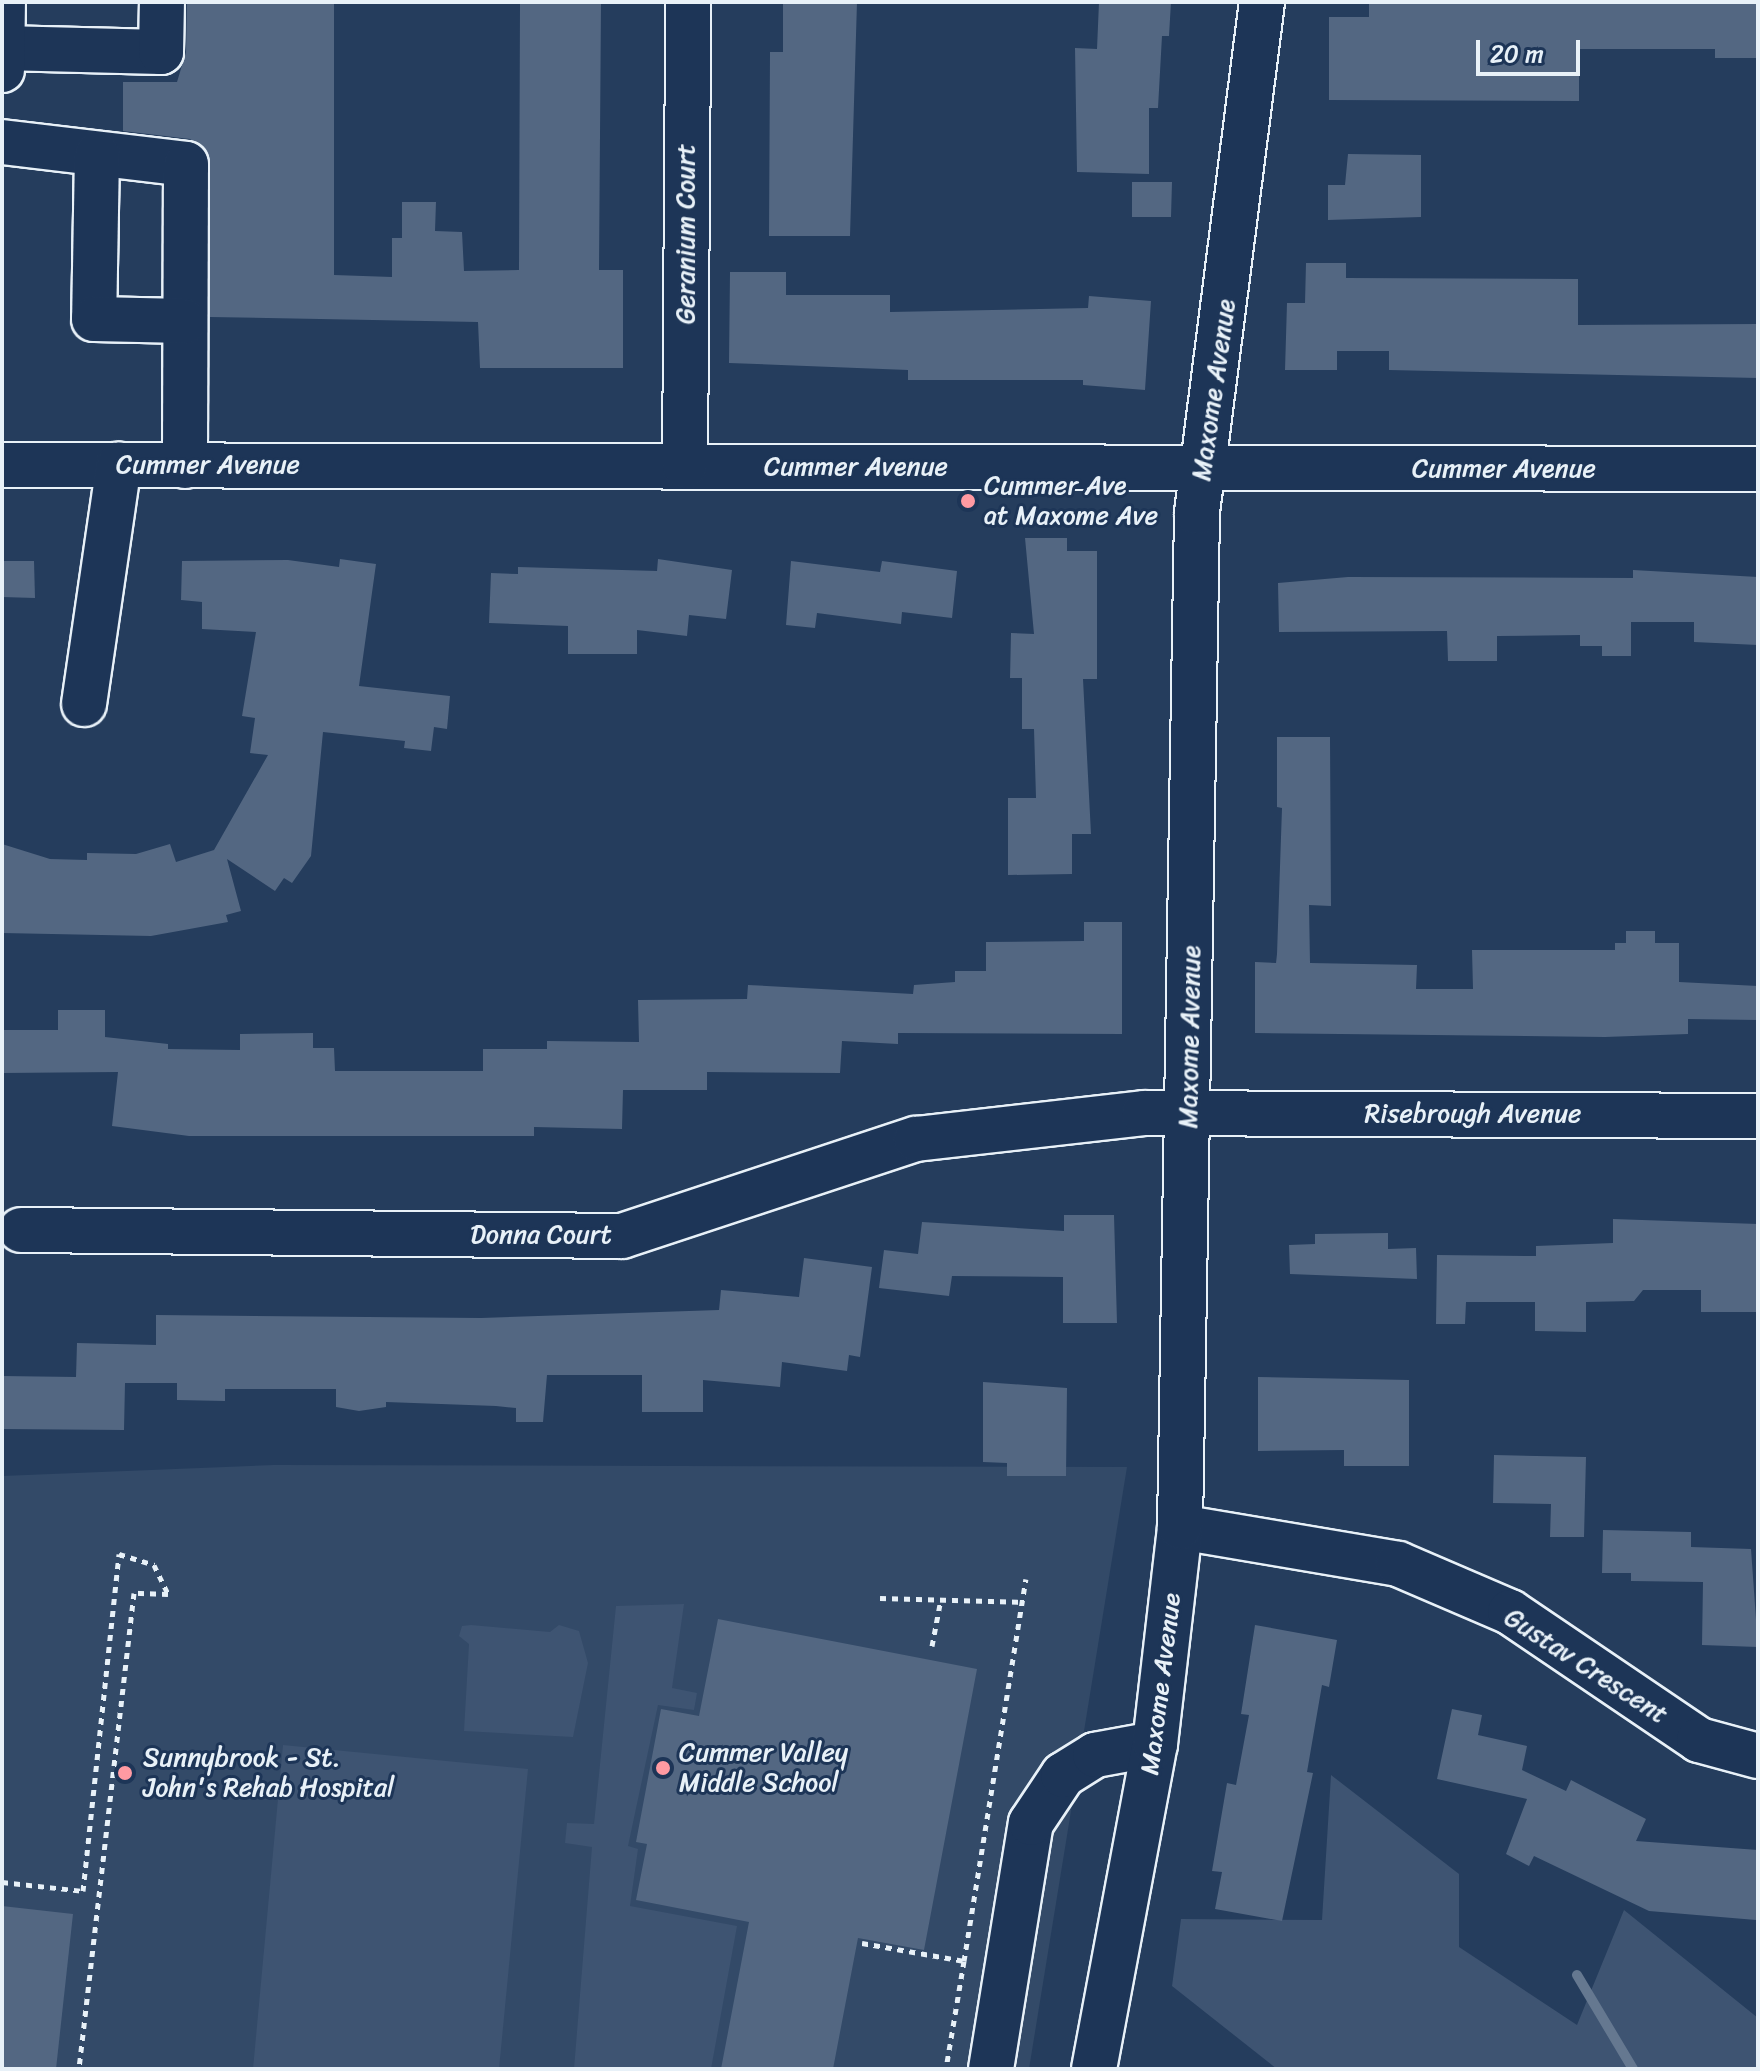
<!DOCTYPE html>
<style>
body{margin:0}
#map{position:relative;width:1760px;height:2071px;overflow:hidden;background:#253d5d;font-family:Sriracha,sans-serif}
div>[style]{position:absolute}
.built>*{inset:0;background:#334a68}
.green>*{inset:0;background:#3e5472}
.stream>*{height:10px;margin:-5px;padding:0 5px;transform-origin:5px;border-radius:5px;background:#657890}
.building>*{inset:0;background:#536782}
.path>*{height:5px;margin-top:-2.5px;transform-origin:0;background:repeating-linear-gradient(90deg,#e8f1f8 0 6px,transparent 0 12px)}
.roads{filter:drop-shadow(2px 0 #e8f1f8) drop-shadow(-2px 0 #e8f1f8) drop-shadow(0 2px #e8f1f8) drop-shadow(0 -2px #e8f1f8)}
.minor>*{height:44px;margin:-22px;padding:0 22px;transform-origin:22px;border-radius:22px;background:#1d3557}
.dots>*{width:22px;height:22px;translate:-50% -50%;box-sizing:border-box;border:4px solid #1d3557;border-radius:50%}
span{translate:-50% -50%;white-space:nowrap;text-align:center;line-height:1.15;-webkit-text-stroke:6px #1d3557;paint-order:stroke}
.street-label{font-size:26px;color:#e8f1f8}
.poi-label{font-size:26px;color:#e8f1f8}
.left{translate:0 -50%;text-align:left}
.frame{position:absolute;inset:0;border:4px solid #e8f1f8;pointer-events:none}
.scale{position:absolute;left:1476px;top:40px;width:104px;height:36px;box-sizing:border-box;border:4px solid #e8f1f8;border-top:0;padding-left:10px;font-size:24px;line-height:28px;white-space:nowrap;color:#e8f1f8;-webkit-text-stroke:6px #1d3557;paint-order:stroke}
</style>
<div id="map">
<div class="built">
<div style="clip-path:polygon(274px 1465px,1127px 1467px,1029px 2069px,2px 2069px,2px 1476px)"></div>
</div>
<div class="green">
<div style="clip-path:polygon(684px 1604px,672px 1688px,697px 1693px,694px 1710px,658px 1705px,628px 1846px,638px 1849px,630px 1906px,737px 1926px,711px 2069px,574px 2069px,592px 1847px,565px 1843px,567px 1823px,594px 1824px,616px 1606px)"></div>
<div style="clip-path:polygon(471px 1625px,550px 1632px,559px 1625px,579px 1631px,588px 1663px,573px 1737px,464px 1731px,469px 1644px,459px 1636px,462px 1626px)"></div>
<div style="clip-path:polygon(283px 1745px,528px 1769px,499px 2069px,253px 2069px)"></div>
<div style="clip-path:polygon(1331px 1775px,1459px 1874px,1459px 1947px,1577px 2025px,1624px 1910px,1758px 2018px,1758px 2069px,1277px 2069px,1172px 1986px,1181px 1919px,1322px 1920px)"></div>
</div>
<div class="stream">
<div style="left:1577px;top:1975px;width:109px;rotate:59.2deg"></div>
</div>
<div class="building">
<div style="clip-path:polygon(187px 2px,334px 2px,334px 275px,392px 277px,392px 238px,402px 238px,402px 202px,436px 202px,435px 231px,462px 232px,464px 271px,519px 270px,520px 2px,601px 2px,599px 270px,623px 270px,623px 368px,480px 368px,478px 322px,210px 317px,208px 153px,190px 139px,123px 131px,123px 82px,177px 82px,186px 52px)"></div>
<div style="clip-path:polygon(783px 2px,857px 2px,850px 236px,769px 236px,770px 52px,783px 52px)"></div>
<div style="clip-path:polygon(1099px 2px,1171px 2px,1169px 36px,1162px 36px,1158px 108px,1149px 108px,1149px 174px,1077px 172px,1075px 48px,1097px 49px)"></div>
<div style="clip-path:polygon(1369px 3px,1758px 4px,1758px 58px,1715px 58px,1715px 49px,1579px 49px,1579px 101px,1329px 100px,1329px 17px,1369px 17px)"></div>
<div style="clip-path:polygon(1348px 154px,1421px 155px,1421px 217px,1328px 220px,1328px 185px,1345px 185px)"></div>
<div style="clip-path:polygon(1132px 182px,1172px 182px,1171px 217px,1132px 217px)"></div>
<div style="clip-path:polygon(1306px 263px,1346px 263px,1346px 278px,1578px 279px,1578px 325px,1758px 324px,1758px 378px,1389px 370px,1389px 351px,1337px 351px,1337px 370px,1285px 370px,1287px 303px,1305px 303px)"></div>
<div style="clip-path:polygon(730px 272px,786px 272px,786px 295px,890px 295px,890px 312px,1088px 308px,1089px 296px,1151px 301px,1145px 390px,1083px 385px,1083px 380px,908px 380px,908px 370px,729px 363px)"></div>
<div style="clip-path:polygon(1025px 538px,1067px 538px,1067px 551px,1097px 551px,1097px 679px,1083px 679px,1091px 834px,1072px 834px,1072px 874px,1008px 875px,1008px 798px,1036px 798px,1034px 729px,1022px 729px,1022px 678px,1010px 678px,1011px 633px,1034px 634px)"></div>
<div style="clip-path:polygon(340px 559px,376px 564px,359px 686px,450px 696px,447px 729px,434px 727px,431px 751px,404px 748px,405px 741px,323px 732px,311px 856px,292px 883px,284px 878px,275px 891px,227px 859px,241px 911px,226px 915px,228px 922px,151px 936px,2px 933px,2px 844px,50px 859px,87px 860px,87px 853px,136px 854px,170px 844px,176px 862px,214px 850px,268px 755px,250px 753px,255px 718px,242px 716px,256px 632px,202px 629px,202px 602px,181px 600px,182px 561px,288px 560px,339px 567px)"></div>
<div style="clip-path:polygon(658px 559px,732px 570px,726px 619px,689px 615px,687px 636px,637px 630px,637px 654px,568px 654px,568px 626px,489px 623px,491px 573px,518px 574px,518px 567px,657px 571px)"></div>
<div style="clip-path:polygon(2px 561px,34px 561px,35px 598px,2px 597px)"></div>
<div style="clip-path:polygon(791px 561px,880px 572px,882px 561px,957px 571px,952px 618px,902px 612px,901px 624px,817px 613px,815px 628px,786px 625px)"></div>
<div style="clip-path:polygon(1633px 570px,1758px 577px,1758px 645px,1694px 642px,1694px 622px,1631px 622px,1631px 656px,1602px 656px,1602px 646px,1580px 646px,1580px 635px,1497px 636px,1497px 661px,1448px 661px,1447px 631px,1279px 632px,1278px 583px,1348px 577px,1633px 578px)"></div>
<div style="clip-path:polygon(1277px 737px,1330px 737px,1331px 906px,1309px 905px,1310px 963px,1417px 965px,1416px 989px,1473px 989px,1472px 950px,1615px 950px,1615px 943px,1626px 943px,1626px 931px,1655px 931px,1655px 943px,1679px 943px,1679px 982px,1758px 986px,1758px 1020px,1688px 1019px,1688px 1034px,1605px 1037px,1255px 1033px,1255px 962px,1276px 963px,1277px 954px,1282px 808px,1277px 807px)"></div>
<div style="clip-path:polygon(1084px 922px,1122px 922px,1122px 1034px,898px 1033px,898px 1044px,842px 1041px,840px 1073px,707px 1072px,707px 1090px,623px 1090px,622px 1129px,534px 1127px,534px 1136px,189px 1136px,112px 1126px,118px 1072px,2px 1073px,2px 1030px,58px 1030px,58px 1010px,105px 1010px,105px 1037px,168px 1044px,168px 1049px,240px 1050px,240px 1034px,313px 1033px,313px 1048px,334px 1048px,335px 1071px,483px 1071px,483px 1049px,547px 1049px,547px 1041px,639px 1042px,638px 1000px,747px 999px,748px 985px,913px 994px,914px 985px,955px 982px,955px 971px,986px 971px,986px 942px,1084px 941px)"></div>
<div style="clip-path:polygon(1064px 1215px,1114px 1215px,1117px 1323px,1063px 1323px,1063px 1277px,952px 1276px,949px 1296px,879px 1288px,884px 1250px,918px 1254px,922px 1222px,1064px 1231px)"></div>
<div style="clip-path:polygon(1613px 1219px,1758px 1224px,1758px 1312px,1701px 1312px,1701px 1290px,1643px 1290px,1634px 1301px,1586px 1302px,1586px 1332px,1535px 1331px,1535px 1302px,1466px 1302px,1465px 1324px,1436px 1324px,1437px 1255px,1536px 1256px,1536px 1246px,1613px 1243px)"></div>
<div style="clip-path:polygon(1388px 1233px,1388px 1249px,1416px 1248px,1417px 1279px,1290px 1274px,1289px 1245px,1315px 1244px,1315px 1234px)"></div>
<div style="clip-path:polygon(804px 1258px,872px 1267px,860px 1357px,849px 1355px,847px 1371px,782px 1362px,780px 1387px,703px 1380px,703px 1412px,642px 1412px,642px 1375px,547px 1375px,543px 1422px,516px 1422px,516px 1408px,496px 1406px,386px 1402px,386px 1407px,359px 1411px,336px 1407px,336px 1389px,225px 1389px,225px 1401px,177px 1400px,177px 1383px,125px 1383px,124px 1430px,2px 1429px,2px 1376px,76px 1377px,77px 1343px,156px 1345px,156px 1315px,481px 1318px,719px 1310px,721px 1290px,799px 1297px)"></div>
<div style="clip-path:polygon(1258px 1377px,1409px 1380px,1409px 1466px,1344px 1466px,1344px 1450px,1258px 1451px)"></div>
<div style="clip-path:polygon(983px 1382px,1067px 1388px,1066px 1476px,1007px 1476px,1007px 1463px,983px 1462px)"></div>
<div style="clip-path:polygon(1494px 1455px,1586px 1457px,1584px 1537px,1550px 1537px,1551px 1504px,1493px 1503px)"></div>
<div style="clip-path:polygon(1603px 1530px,1691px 1532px,1691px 1547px,1751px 1549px,1758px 1647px,1702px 1645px,1703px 1582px,1631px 1581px,1631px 1573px,1602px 1573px)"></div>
<div style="clip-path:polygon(718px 1619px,977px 1669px,924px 1950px,858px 1938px,833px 2069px,721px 2069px,749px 1922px,636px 1900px,647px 1844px,636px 1842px,661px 1709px,699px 1716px)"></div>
<div style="clip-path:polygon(1255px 1625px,1337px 1640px,1329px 1687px,1322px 1685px,1307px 1772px,1313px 1773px,1282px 1921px,1215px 1909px,1222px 1872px,1212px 1871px,1227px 1783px,1236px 1785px,1249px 1715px,1241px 1714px)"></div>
<div style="clip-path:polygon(1452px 1709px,1482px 1715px,1478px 1735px,1527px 1746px,1522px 1770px,1566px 1791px,1571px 1780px,1646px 1819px,1636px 1841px,1758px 1850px,1756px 1920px,1649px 1911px,1534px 1856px,1529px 1866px,1506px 1854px,1527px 1799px,1437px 1779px)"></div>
<div style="clip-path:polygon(2px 1906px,73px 1914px,56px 2069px,2px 2069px)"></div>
</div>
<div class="path">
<div style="left:880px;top:1598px;width:142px;rotate:1.6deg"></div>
<div style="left:932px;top:1646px;width:48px;rotate:-79.2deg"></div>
<div style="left:2px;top:1882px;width:81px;rotate:6.3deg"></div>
<div style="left:83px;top:1891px;width:339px;rotate:-83.9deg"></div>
<div style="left:119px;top:1554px;width:37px;rotate:17deg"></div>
<div style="left:154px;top:1565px;width:32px;rotate:64deg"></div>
<div style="left:168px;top:1594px;width:34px;rotate:-178deg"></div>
<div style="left:134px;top:1593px;width:479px;rotate:96.6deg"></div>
<div style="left:862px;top:1943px;width:104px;rotate:10deg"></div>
<div style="left:964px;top:1961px;width:109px;rotate:99.5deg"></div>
<div style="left:964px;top:1961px;width:387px;rotate:-80.8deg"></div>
</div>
<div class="roads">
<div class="minor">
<div style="left:2px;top:48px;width:159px;rotate:1.4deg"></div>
<div style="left:161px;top:52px;width:50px;rotate:-88.9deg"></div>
<div style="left:2px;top:70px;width:68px;rotate:-89.2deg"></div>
<div style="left:2px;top:142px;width:185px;rotate:6.8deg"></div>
<div style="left:186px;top:164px;width:302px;rotate:90.2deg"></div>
<div style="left:97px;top:154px;width:165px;rotate:91deg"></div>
<div style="left:94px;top:319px;width:91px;rotate:1.3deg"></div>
<div style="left:2px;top:465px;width:1756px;rotate:0.13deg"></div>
<div style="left:685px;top:466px;width:464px;rotate:-89.6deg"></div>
<div style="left:84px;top:704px;width:242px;rotate:-81.7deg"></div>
<div style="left:21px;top:1230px;width:601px;rotate:0.57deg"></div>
<div style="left:622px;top:1236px;width:310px;rotate:-18.3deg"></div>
<div style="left:916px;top:1139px;width:229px;rotate:-6.5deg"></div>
<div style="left:1144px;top:1113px;width:614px;rotate:0.28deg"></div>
<div style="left:1180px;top:1527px;width:221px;rotate:9.6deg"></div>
<div style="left:1398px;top:1564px;width:122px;rotate:23.2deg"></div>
<div style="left:1510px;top:1612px;width:228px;rotate:34.1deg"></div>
<div style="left:1699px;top:1740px;width:61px;rotate:15.2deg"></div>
<div style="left:991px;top:2069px;width:249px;rotate:-80.8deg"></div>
<div style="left:1031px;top:1823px;width:58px;rotate:-56.3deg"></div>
<div style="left:1063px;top:1775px;width:38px;rotate:-32deg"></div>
<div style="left:1095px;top:1755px;width:61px;rotate:-10.4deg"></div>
<div style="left:1094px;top:2069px;width:331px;rotate:-79.4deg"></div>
<div style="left:1155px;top:1744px;width:218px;rotate:-83.4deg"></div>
<div style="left:1180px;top:1527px;width:1015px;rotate:-89.04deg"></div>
<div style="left:1197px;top:512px;width:514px;rotate:-82.74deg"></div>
</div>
</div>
<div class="dots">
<div style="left:968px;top:501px;background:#ff9aa2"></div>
<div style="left:663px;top:1768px;background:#ff9aa2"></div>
<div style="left:125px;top:1773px;background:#ff9aa2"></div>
</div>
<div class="street-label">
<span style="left:686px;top:234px;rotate:-90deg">Geranium Court</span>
<span style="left:1214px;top:390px;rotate:-82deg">Maxome Avenue</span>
<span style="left:208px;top:465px">Cummer Avenue</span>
<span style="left:856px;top:467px">Cummer Avenue</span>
<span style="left:1504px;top:469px">Cummer Avenue</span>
<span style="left:1190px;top:1037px;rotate:-89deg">Maxome Avenue</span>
<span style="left:1473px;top:1114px">Risebrough Avenue</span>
<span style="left:541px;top:1235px">Donna Court</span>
<span style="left:1586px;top:1666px;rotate:33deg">Gustav Crescent</span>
<span style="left:1161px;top:1684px;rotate:-83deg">Maxome Avenue</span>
</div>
<div class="poi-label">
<span class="left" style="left:984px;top:501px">Cummer Ave<br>at Maxome Ave</span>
<span class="left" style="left:679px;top:1768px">Cummer Valley<br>Middle School</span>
<span class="left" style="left:143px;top:1773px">Sunnybrook - St.<br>John's Rehab Hospital</span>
</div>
<div class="frame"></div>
<div class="scale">20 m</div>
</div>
